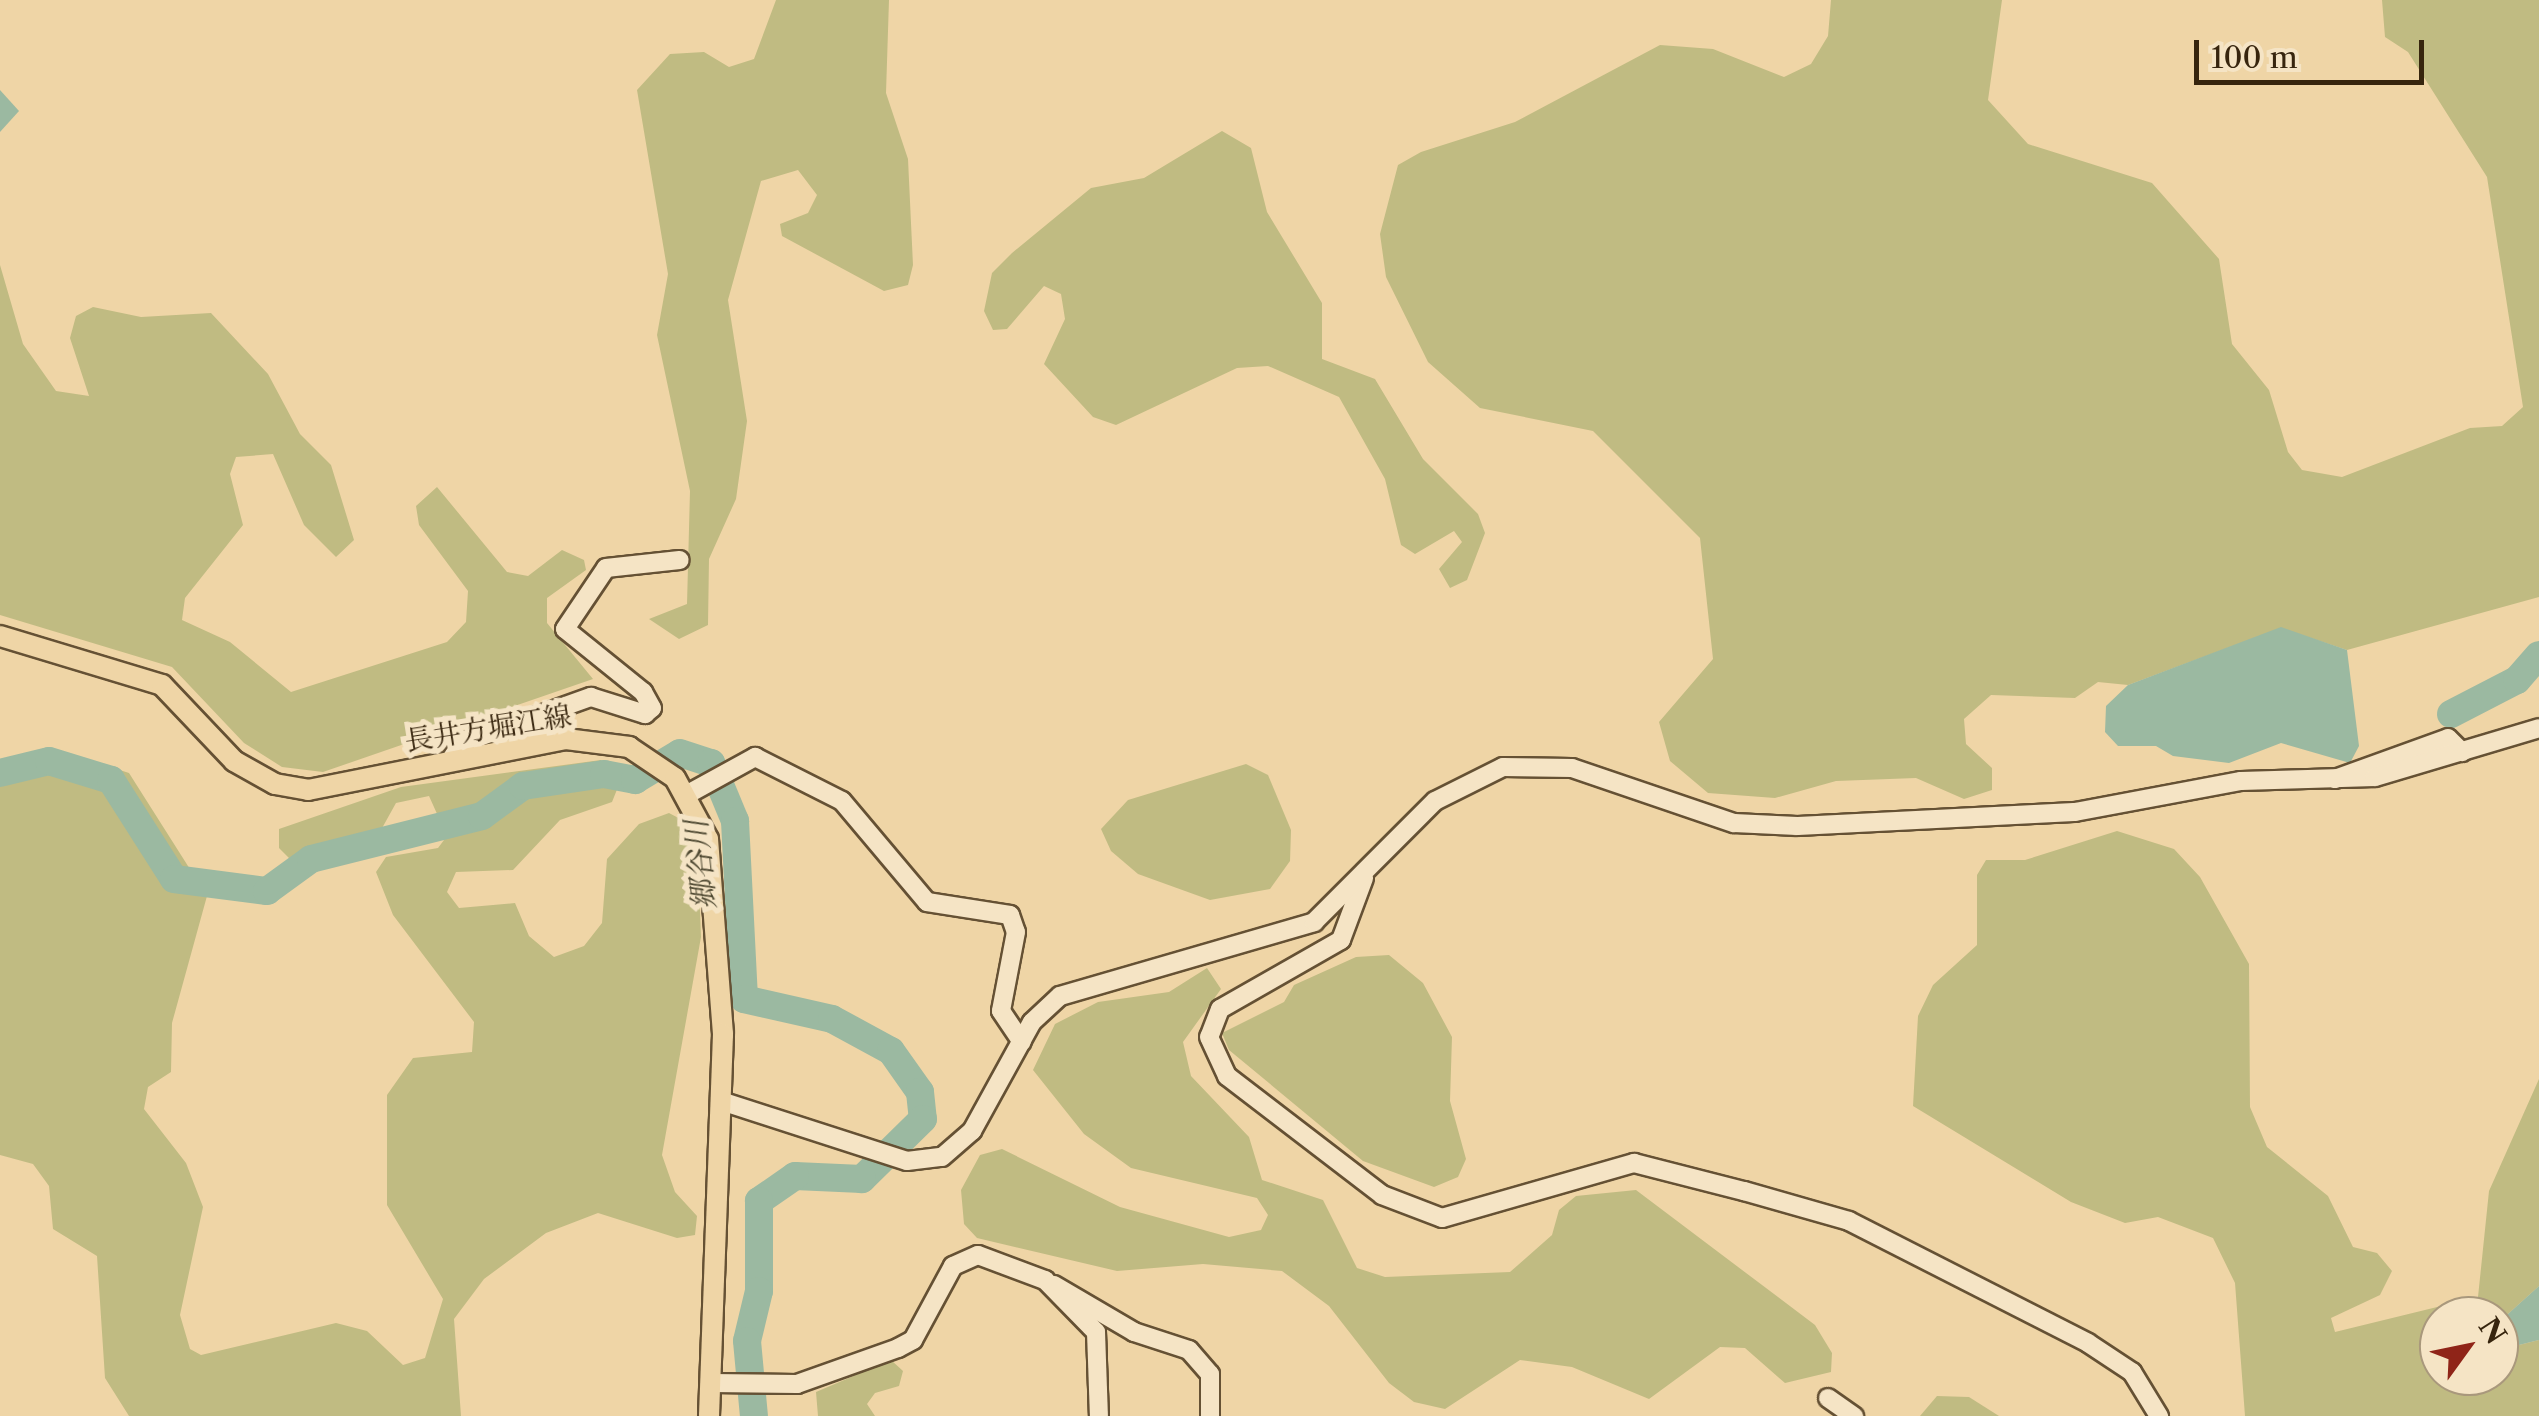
<!DOCTYPE html>
<meta charset="utf-8">
<style>
body{margin:0}
#map{position:relative;width:2539px;height:1416px;overflow:hidden;background:#efd5a6;font-family:"Libre Caslon Text","Noto Serif JP",serif}
div>[style]{position:absolute}
.green>*{inset:0;background:#c0bb82}
.water>*{inset:0;background:#9bb9a1}
.river>*{height:28px;margin:-14px;padding:0 14px;transform-origin:14px;border-radius:14px;background:#9bb9a1}
.roads{filter:drop-shadow(2px 0 #655134) drop-shadow(-2px 0 #655134) drop-shadow(0 2px #655134) drop-shadow(0 -2px #655134)}
.minor>*{height:18px;margin:-9px;padding:0 9px;transform-origin:9px;border-radius:9px;background:#f5e4c5}
.major>*{height:20px;margin:-10px;padding:0 10px;transform-origin:10px;border-radius:10px;background:#efd5a6}
span{translate:-50% -50%;white-space:nowrap;text-align:center;line-height:1.15;-webkit-text-stroke:10px #f5e4c5;paint-order:stroke}
.street-label{font-size:28px;color:#37250e}
.water-label{font-size:30px;color:#504a33;font-style:italic}
.north{position:absolute;left:2419px;top:1296px;width:100px;height:100px;box-sizing:border-box;background:#f5e4c5;border:2px solid #a9987c;border-radius:50%;rotate:57deg;font-size:28px;font-weight:700;line-height:40px;text-align:center;color:#37250e}
.north::after{content:'';display:block;margin:auto;width:35px;height:45px;background:#8f2418;clip-path:polygon(50% 0,100% 100%,50% 72%,0 100%)}
.scale{position:absolute;left:2194px;top:40px;width:230px;height:45px;box-sizing:border-box;border:5px solid #37250e;border-top:0;padding-left:12px;font-size:30px;line-height:35px;white-space:nowrap;color:#37250e;-webkit-text-stroke:8px #f5e4c5;paint-order:stroke}
</style>
<div id="map">
<div class="green">
<div style="clip-path:polygon(776px 0,889px 0,886px 93px,908px 159px,913px 265px,908px 285px,884px 291px,782px 236px,780px 224px,808px 213px,817px 195px,798px 170px,761px 181px,728px 300px,747px 421px,736px 499px,709px 559px,708px 625px,679px 639px,649px 619px,687px 604px,690px 491px,657px 335px,668px 274px,637px 90px,670px 54px,704px 52px,729px 67px,754px 59px)"></div>
<div style="clip-path:polygon(1831px 0,2002px 0,1988px 100px,2028px 144px,2152px 183px,2219px 259px,2232px 344px,2269px 390px,2288px 452px,2302px 470px,2342px 477px,2470px 428px,2502px 426px,2523px 407px,2487px 177px,2408px 52px,2385px 37px,2382px 0,2539px 0,2539px 597px,2347px 650px,2281px 628px,2128px 685px,2098px 682px,2075px 698px,1991px 695px,1964px 719px,1966px 744px,1992px 768px,1992px 790px,1964px 799px,1916px 778px,1836px 781px,1775px 798px,1708px 793px,1670px 761px,1659px 722px,1713px 659px,1700px 538px,1593px 431px,1480px 408px,1428px 362px,1386px 277px,1380px 234px,1398px 165px,1421px 152px,1515px 122px,1660px 45px,1713px 49px,1784px 77px,1811px 64px,1828px 36px)"></div>
<div style="clip-path:polygon(1222px 131px,1251px 148px,1267px 212px,1322px 303px,1322px 359px,1375px 379px,1423px 459px,1478px 514px,1485px 533px,1467px 580px,1450px 588px,1439px 569px,1462px 542px,1454px 531px,1415px 554px,1401px 545px,1385px 479px,1339px 397px,1268px 366px,1237px 368px,1116px 425px,1093px 417px,1044px 364px,1065px 319px,1061px 294px,1044px 286px,1007px 329px,993px 330px,984px 311px,992px 273px,1012px 253px,1091px 188px,1144px 178px)"></div>
<div style="clip-path:polygon(0 265px,23px 344px,56px 391px,89px 396px,70px 338px,76px 316px,93px 307px,141px 317px,211px 313px,268px 374px,300px 434px,331px 465px,354px 540px,336px 557px,304px 525px,273px 454px,236px 457px,230px 474px,243px 525px,185px 598px,182px 620px,230px 642px,291px 692px,447px 642px,466px 622px,468px 591px,419px 525px,416px 506px,437px 487px,507px 572px,528px 576px,562px 550px,584px 560px,586px 570px,547px 598px,547px 623px,593px 679px,323px 772px,282px 767px,244px 743px,172px 667px,0 615px)"></div>
<div style="clip-path:polygon(49px 747px,129px 773px,207px 896px,172px 1023px,171px 1072px,148px 1087px,144px 1109px,186px 1163px,203px 1207px,180px 1315px,190px 1349px,201px 1355px,336px 1323px,367px 1331px,403px 1365px,425px 1358px,443px 1299px,387px 1205px,387px 1095px,413px 1058px,472px 1052px,474px 1022px,393px 915px,376px 872px,386px 857px,438px 848px,447px 836px,429px 796px,396px 803px,381px 830px,290px 859px,279px 848px,279px 829px,401px 787px,601px 760px,618px 787px,612px 802px,560px 820px,513px 870px,456px 872px,447px 892px,459px 908px,515px 903px,529px 936px,554px 957px,584px 946px,602px 923px,607px 859px,639px 824px,669px 813px,686px 822px,698px 857px,701px 937px,662px 1155px,675px 1192px,697px 1216px,695px 1235px,677px 1238px,598px 1213px,546px 1233px,484px 1279px,454px 1319px,461px 1416px,129px 1416px,105px 1378px,97px 1256px,53px 1229px,49px 1186px,33px 1164px,0 1155px,0 766px)"></div>
<div style="clip-path:polygon(1246px 764px,1268px 775px,1291px 830px,1290px 861px,1270px 889px,1210px 900px,1138px 874px,1111px 851px,1101px 829px,1128px 800px)"></div>
<div style="clip-path:polygon(2117px 831px,2174px 849px,2200px 877px,2249px 964px,2250px 1107px,2267px 1147px,2328px 1196px,2353px 1247px,2377px 1253px,2392px 1271px,2380px 1295px,2331px 1318px,2335px 1332px,2478px 1297px,2489px 1191px,2539px 1079px,2539px 1286px,2499px 1322px,2439px 1316px,2439px 1376px,2499px 1376px,2515px 1346px,2539px 1340px,2539px 1416px,2245px 1416px,2235px 1283px,2213px 1238px,2158px 1217px,2125px 1223px,2071px 1202px,1913px 1106px,1918px 1016px,1933px 985px,1977px 945px,1977px 875px,1986px 860px,2025px 860px)"></div>
<div style="clip-path:polygon(1389px 955px,1423px 983px,1452px 1037px,1450px 1101px,1466px 1159px,1458px 1177px,1434px 1187px,1363px 1161px,1229px 1050px,1222px 1033px,1284px 1002px,1294px 985px,1356px 957px)"></div>
<div style="clip-path:polygon(1207px 968px,1221px 989px,1183px 1042px,1191px 1076px,1249px 1137px,1262px 1180px,1323px 1200px,1357px 1268px,1385px 1277px,1510px 1272px,1552px 1235px,1559px 1210px,1576px 1196px,1636px 1190px,1815px 1325px,1832px 1353px,1831px 1372px,1785px 1383px,1745px 1348px,1720px 1347px,1649px 1399px,1572px 1367px,1520px 1360px,1445px 1409px,1414px 1402px,1389px 1383px,1329px 1306px,1282px 1271px,1203px 1264px,1117px 1271px,977px 1238px,964px 1224px,961px 1190px,980px 1155px,1002px 1149px,1120px 1207px,1229px 1237px,1261px 1230px,1268px 1215px,1257px 1198px,1131px 1168px,1084px 1134px,1033px 1070px,1055px 1024px,1098px 1002px,1169px 992px)"></div>
<div style="clip-path:polygon(891px 1360px,903px 1371px,899px 1386px,875px 1393px,867px 1404px,875px 1416px,818px 1416px,816px 1392px)"></div>
<div style="clip-path:polygon(1937px 1396px,1969px 1397px,1999px 1416px,1920px 1416px)"></div>
</div>
<div class="water">
<div style="clip-path:polygon(0 90px,19px 111px,0 132px)"></div>
<div style="clip-path:polygon(2281px 627px,2347px 650px,2359px 746px,2350px 763px,2281px 743px,2229px 763px,2173px 756px,2156px 746px,2118px 746px,2105px 732px,2106px 706px,2128px 685px)"></div>
<div style="clip-path:polygon(2539px 1286px,2539px 1340px,2515px 1346px,2499px 1364px,2499px 1322px)"></div>
</div>
<div class="river">
<div style="left:2451px;top:714px;width:74px;rotate:-27.3deg"></div>
<div style="left:2517px;top:680px;width:33px;rotate:-49deg"></div>
<div style="left:0;top:773px;width:50px;rotate:-13.8deg"></div>
<div style="left:49px;top:761px;width:65px;rotate:17deg"></div>
<div style="left:111px;top:780px;width:117px;rotate:57.5deg"></div>
<div style="left:174px;top:879px;width:94px;rotate:7.4deg"></div>
<div style="left:267px;top:891px;width:54px;rotate:-36deg"></div>
<div style="left:311px;top:859px;width:176px;rotate:-14.1deg"></div>
<div style="left:482px;top:816px;width:51px;rotate:-36.2deg"></div>
<div style="left:523px;top:786px;width:82px;rotate:-8.4deg"></div>
<div style="left:604px;top:774px;width:32px;rotate:11deg"></div>
<div style="left:635px;top:780px;width:52px;rotate:-31deg"></div>
<div style="left:680px;top:753px;width:33px;rotate:18deg"></div>
<div style="left:711px;top:763px;width:63px;rotate:67.5deg"></div>
<div style="left:735px;top:821px;width:178px;rotate:87.1deg"></div>
<div style="left:744px;top:999px;width:90px;rotate:12.8deg"></div>
<div style="left:832px;top:1019px;width:67px;rotate:28.5deg"></div>
<div style="left:891px;top:1051px;width:50px;rotate:54.7deg"></div>
<div style="left:920px;top:1092px;width:27px;rotate:84deg"></div>
<div style="left:923px;top:1119px;width:86px;rotate:135.5deg"></div>
<div style="left:862px;top:1179px;width:67px;rotate:-177.4deg"></div>
<div style="left:795px;top:1176px;width:44px;rotate:145.2deg"></div>
<div style="left:759px;top:1201px;width:90px;rotate:90deg"></div>
<div style="left:759px;top:1291px;width:51px;rotate:103.5deg"></div>
<div style="left:747px;top:1341px;width:75px;rotate:84.7deg"></div>
</div>
<div class="roads">
<div class="minor">
<div style="left:453px;top:756px;width:18px;rotate:-49deg"></div>
<div style="left:465px;top:742px;width:134px;rotate:-19.7deg"></div>
<div style="left:591px;top:697px;width:57px;rotate:17.5deg"></div>
<div style="left:645px;top:714px;width:9px;rotate:-41deg"></div>
<div style="left:652px;top:708px;width:18px;rotate:-119deg"></div>
<div style="left:643px;top:692px;width:100px;rotate:-141.1deg"></div>
<div style="left:565px;top:629px;width:73px;rotate:-56.1deg"></div>
<div style="left:606px;top:568px;width:74px;rotate:-6.2deg"></div>
<div style="left:2335px;top:779px;width:120px;rotate:-19.9deg"></div>
<div style="left:2448px;top:738px;width:20px;rotate:45deg"></div>
<div style="left:688px;top:794px;width:77px;rotate:-28.9deg"></div>
<div style="left:755px;top:757px;width:97px;rotate:26.8deg"></div>
<div style="left:842px;top:801px;width:132px;rotate:49.9deg"></div>
<div style="left:927px;top:902px;width:84px;rotate:8.9deg"></div>
<div style="left:1010px;top:915px;width:18px;rotate:71deg"></div>
<div style="left:1016px;top:932px;width:80px;rotate:100.8deg"></div>
<div style="left:1001px;top:1011px;width:37px;rotate:56deg"></div>
<div style="left:1364px;top:878px;width:66px;rotate:110.4deg"></div>
<div style="left:1341px;top:940px;width:139px;rotate:150.3deg"></div>
<div style="left:1220px;top:1009px;width:30px;rotate:111deg"></div>
<div style="left:1209px;top:1037px;width:43px;rotate:65.2deg"></div>
<div style="left:1227px;top:1076px;width:195px;rotate:37.5deg"></div>
<div style="left:1382px;top:1195px;width:64px;rotate:21deg"></div>
<div style="left:1442px;top:1218px;width:200px;rotate:-16deg"></div>
<div style="left:1634px;top:1163px;width:114px;rotate:14.3deg"></div>
<div style="left:1744px;top:1191px;width:109px;rotate:15.9deg"></div>
<div style="left:1849px;top:1221px;width:268px;rotate:27deg"></div>
<div style="left:2088px;top:1343px;width:53px;rotate:33.4deg"></div>
<div style="left:2132px;top:1372px;width:52px;rotate:58.5deg"></div>
<div style="left:721px;top:1101px;width:195px;rotate:17.9deg"></div>
<div style="left:907px;top:1161px;width:35px;rotate:-7deg"></div>
<div style="left:942px;top:1157px;width:40px;rotate:-41deg"></div>
<div style="left:972px;top:1131px;width:124px;rotate:-61.2deg"></div>
<div style="left:1032px;top:1022px;width:38px;rotate:-43deg"></div>
<div style="left:1060px;top:996px;width:265px;rotate:-16.2deg"></div>
<div style="left:1314px;top:922px;width:171px;rotate:-45deg"></div>
<div style="left:1435px;top:801px;width:76px;rotate:-26.6deg"></div>
<div style="left:1503px;top:767px;width:69px;rotate:0.8deg"></div>
<div style="left:1572px;top:768px;width:171px;rotate:18.8deg"></div>
<div style="left:1734px;top:823px;width:63px;rotate:2.7deg"></div>
<div style="left:1797px;top:826px;width:278px;rotate:-2.9deg"></div>
<div style="left:2075px;top:812px;width:169px;rotate:-10.6deg"></div>
<div style="left:2241px;top:781px;width:134px;rotate:-1.7deg"></div>
<div style="left:2375px;top:777px;width:171px;rotate:-16.6deg"></div>
<div style="left:1054px;top:1285px;width:93px;rotate:30.4deg"></div>
<div style="left:1134px;top:1332px;width:58px;rotate:18.1deg"></div>
<div style="left:1189px;top:1350px;width:32px;rotate:49deg"></div>
<div style="left:1210px;top:1374px;width:42px;rotate:90deg"></div>
<div style="left:712px;top:1383px;width:85px;rotate:0.7deg"></div>
<div style="left:797px;top:1384px;width:107px;rotate:-19.6deg"></div>
<div style="left:898px;top:1348px;width:17px;rotate:-28deg"></div>
<div style="left:913px;top:1340px;width:84px;rotate:-61.6deg"></div>
<div style="left:953px;top:1266px;width:27px;rotate:-24deg"></div>
<div style="left:978px;top:1255px;width:72px;rotate:20.5deg"></div>
<div style="left:1045px;top:1280px;width:73px;rotate:45.6deg"></div>
<div style="left:1096px;top:1332px;width:84px;rotate:88deg"></div>
<div style="left:1828px;top:1398px;width:32px;rotate:35deg"></div>
</div>
<div class="major">
<div style="left:0;top:636px;width:169px;rotate:16.8deg"></div>
<div style="left:162px;top:685px;width:105px;rotate:46.5deg"></div>
<div style="left:234px;top:761px;width:47px;rotate:29.3deg"></div>
<div style="left:275px;top:784px;width:34px;rotate:10deg"></div>
<div style="left:308px;top:790px;width:263px;rotate:-11.2deg"></div>
<div style="left:566px;top:739px;width:64px;rotate:7.2deg"></div>
<div style="left:629px;top:747px;width:55px;rotate:34deg"></div>
<div style="left:675px;top:778px;width:69px;rotate:61.6deg"></div>
<div style="left:708px;top:839px;width:196px;rotate:85.6deg"></div>
<div style="left:723px;top:1034px;width:382px;rotate:92.1deg"></div>
</div>
</div>
<div class="street-label">
<span style="left:488px;top:728px;rotate:-9deg">長井方堀江線</span>
</div>
<div class="water-label">
<span style="left:701px;top:865px;rotate:-96deg">郷谷川</span>
</div>
<div class="north">N</div>
<div class="scale">100 m</div>
</div>
